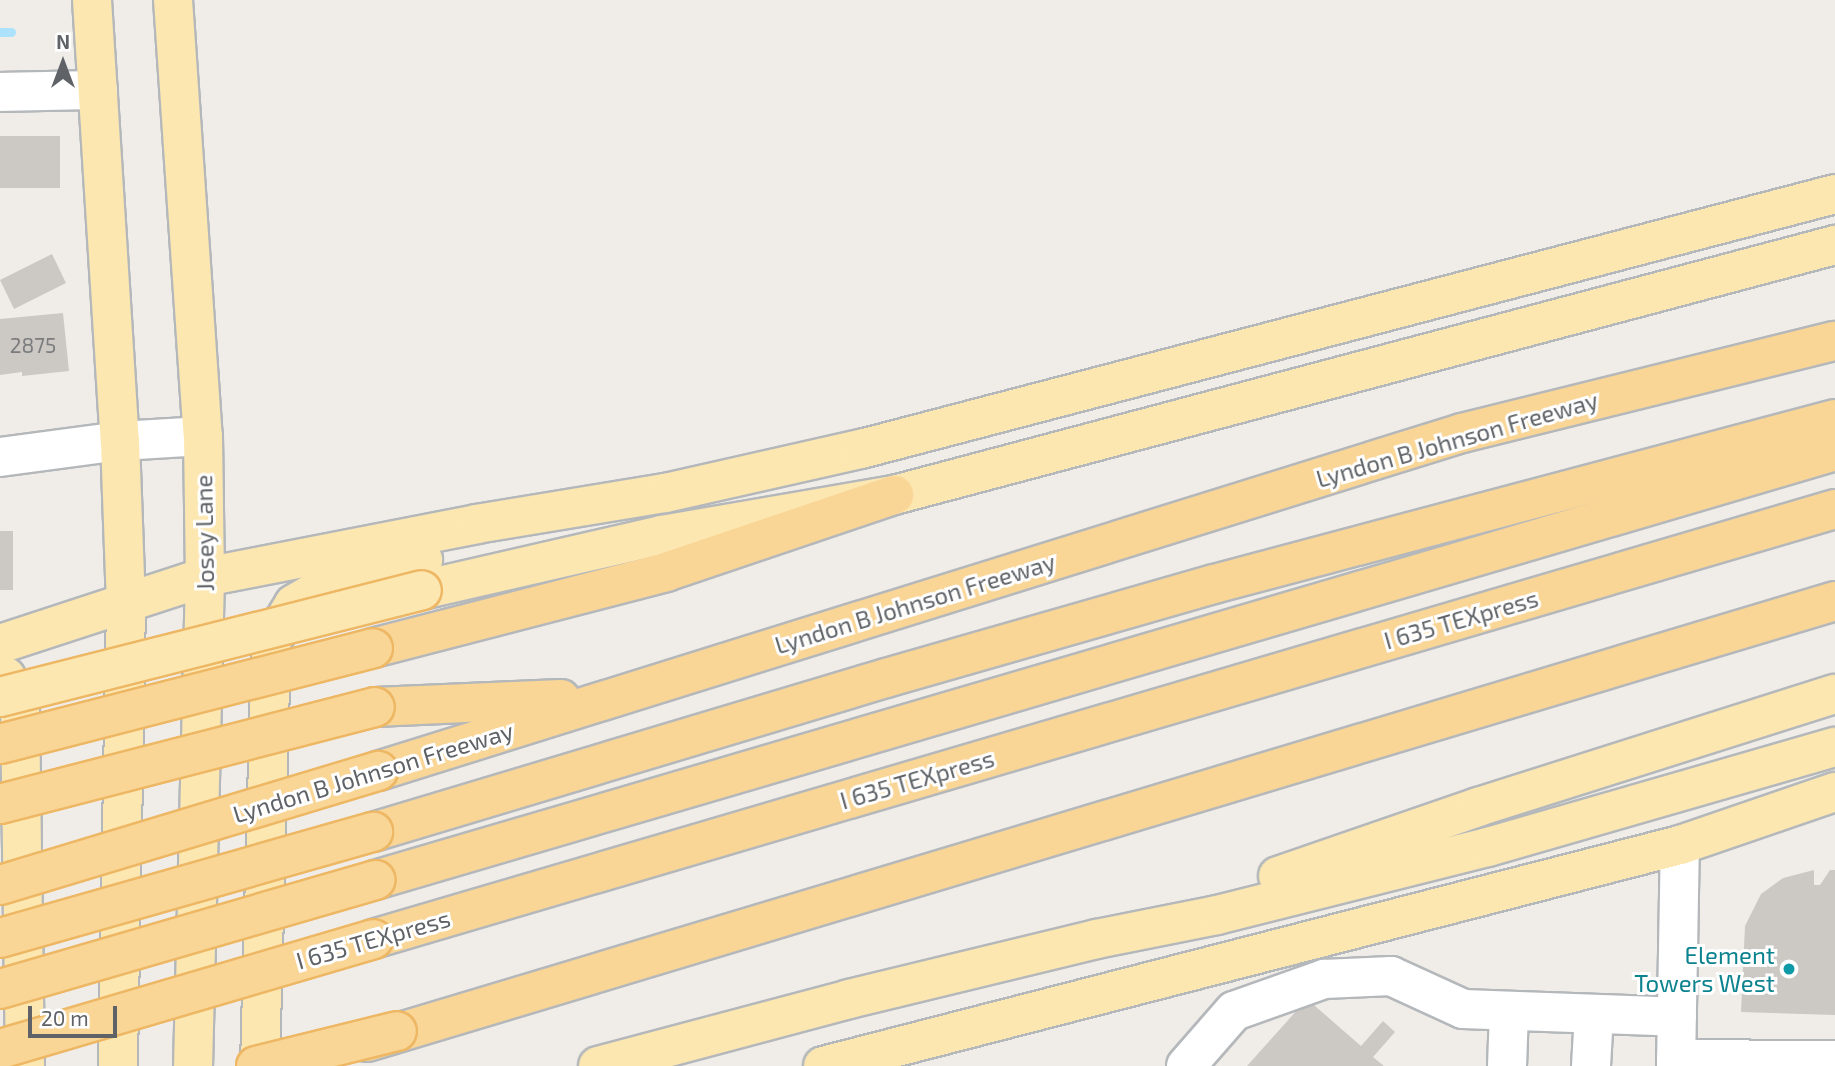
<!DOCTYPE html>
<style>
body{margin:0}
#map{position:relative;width:1835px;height:1066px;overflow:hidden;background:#f0ede8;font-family:"Exo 2",sans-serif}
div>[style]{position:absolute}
.stream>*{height:9px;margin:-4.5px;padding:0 4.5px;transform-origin:4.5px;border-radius:4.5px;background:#ace2fc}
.building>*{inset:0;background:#ccc8c4}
.roads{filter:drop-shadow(2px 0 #b5b8bb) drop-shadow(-2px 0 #b5b8bb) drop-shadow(0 2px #b5b8bb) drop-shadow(0 -2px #b5b8bb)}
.minor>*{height:38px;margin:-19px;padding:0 19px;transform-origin:19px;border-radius:19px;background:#fff}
.major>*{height:38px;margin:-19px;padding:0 19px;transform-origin:19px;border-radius:19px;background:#fce7b1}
.highway>*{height:38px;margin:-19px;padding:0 19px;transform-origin:19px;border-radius:19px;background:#f9d596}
.bridges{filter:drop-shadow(2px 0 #edb764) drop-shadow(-2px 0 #edb764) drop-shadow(0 2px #edb764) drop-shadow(0 -2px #edb764)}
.major-bridge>*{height:38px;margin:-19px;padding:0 19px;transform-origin:19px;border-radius:19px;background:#fce7b1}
.highway-bridge>*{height:38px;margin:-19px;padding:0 19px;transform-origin:19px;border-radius:19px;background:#f9d596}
.dots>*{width:19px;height:19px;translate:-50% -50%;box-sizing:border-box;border:4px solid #fff;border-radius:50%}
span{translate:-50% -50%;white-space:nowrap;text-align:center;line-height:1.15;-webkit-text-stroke:6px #fff;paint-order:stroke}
.number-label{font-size:21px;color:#7a7c7e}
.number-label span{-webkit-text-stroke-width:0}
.street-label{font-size:24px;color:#5f6367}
.culture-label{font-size:24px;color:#0d838f}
.right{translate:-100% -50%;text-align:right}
.north{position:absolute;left:28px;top:28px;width:70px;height:70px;-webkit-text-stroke:5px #fff;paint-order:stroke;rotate:0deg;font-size:19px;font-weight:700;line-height:28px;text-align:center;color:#5f6367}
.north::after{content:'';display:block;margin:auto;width:24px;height:32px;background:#5f6367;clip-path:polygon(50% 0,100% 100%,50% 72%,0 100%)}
.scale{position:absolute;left:28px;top:1006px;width:89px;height:32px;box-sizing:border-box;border:4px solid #5f6367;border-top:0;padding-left:9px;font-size:21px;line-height:24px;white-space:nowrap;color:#5f6367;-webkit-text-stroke:5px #fff;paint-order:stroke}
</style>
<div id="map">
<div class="stream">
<div style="left:0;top:32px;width:11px"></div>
</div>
<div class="building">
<div style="clip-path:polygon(0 136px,60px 136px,60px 188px,0 188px)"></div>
<div style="clip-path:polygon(52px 254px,66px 283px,14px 309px,0 280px)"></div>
<div style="clip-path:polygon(63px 313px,69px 371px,22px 376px,22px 372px,0 375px,0 319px)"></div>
<div style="clip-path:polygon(0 531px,13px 531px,13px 590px,0 590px)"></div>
<div style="clip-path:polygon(1814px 870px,1814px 885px,1820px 885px,1830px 870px,1835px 870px,1835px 1015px,1741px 1012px,1745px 926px,1761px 894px,1783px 878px)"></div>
<div style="clip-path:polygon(1307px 999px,1361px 1046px,1383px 1021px,1395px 1032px,1373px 1057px,1384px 1066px,1247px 1066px)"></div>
</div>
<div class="roads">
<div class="minor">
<div style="left:0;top:92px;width:98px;rotate:-1.2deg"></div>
<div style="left:0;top:457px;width:121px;rotate:-7.6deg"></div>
<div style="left:120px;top:441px;width:83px;rotate:-3.4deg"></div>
<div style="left:1676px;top:1059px;width:159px;rotate:0.4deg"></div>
<div style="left:1186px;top:1066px;width:73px;rotate:-48.9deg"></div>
<div style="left:1234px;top:1011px;width:96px;rotate:-19.6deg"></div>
<div style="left:1324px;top:979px;width:67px;rotate:-2.6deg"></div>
<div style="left:1391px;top:976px;width:79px;rotate:24.6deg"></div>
<div style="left:1463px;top:1009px;width:214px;rotate:2.1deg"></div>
<div style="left:1507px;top:1066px;width:55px;rotate:-87.9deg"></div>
<div style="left:1591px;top:1066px;width:52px;rotate:-86.7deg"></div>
<div style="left:1676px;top:1066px;width:221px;rotate:-89deg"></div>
</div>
<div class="major">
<div style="left:92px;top:0;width:442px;rotate:86.4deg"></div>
<div style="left:120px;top:441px;width:163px;rotate:87.9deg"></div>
<div style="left:126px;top:604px;width:462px;rotate:91deg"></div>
<div style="left:173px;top:0;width:437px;rotate:86.1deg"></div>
<div style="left:203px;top:436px;width:141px;rotate:89.2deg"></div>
<div style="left:205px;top:577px;width:489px;rotate:91.4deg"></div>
<div style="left:422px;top:590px;width:246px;rotate:-12.9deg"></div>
<div style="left:662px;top:535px;width:235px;rotate:-9.8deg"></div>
<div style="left:894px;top:495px;width:974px;rotate:-14.88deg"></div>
<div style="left:0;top:644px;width:216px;rotate:-18.1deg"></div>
<div style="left:205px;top:577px;width:277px;rotate:-11deg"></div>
<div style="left:477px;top:524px;width:191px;rotate:-9.4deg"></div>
<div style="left:665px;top:493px;width:201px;rotate:-12.7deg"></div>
<div style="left:861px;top:449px;width:1007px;rotate:-14.67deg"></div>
<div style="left:0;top:673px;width:7px;rotate:34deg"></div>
<div style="left:6px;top:677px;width:33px;rotate:65deg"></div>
<div style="left:20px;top:707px;width:359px;rotate:89.2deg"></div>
<div style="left:1278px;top:876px;width:212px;rotate:-19deg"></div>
<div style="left:1478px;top:807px;width:374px;rotate:-17.6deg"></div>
<div style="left:260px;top:1066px;width:424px;rotate:-88.5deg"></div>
<div style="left:271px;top:642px;width:44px;rotate:-58.8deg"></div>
<div style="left:294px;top:604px;width:42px;rotate:-30.3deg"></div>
<div style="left:330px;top:583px;width:96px;rotate:-13.9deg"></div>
<div style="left:598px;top:1066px;width:260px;rotate:-14.9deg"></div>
<div style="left:849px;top:999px;width:255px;rotate:-13.6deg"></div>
<div style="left:1097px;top:939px;width:122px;rotate:-11.3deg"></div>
<div style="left:1217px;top:915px;width:279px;rotate:-14.1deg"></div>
<div style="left:1488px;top:847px;width:361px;rotate:-16.1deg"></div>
<div style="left:823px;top:1066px;width:885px;rotate:-14.46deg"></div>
<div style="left:1680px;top:845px;width:164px;rotate:-18.9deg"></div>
</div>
<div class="highway">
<div style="left:373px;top:648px;width:303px;rotate:-14.5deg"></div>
<div style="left:666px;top:572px;width:241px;rotate:-18.7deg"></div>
<div style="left:375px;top:707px;width:186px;rotate:-2.5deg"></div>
<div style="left:378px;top:771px;width:1135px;rotate:-17.32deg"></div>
<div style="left:1462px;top:433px;width:384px;rotate:-13.9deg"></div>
<div style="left:373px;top:832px;width:536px;rotate:-16.71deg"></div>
<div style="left:886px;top:678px;width:341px;rotate:-16deg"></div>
<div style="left:1214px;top:584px;width:643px;rotate:-14.88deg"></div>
<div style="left:375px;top:880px;width:1522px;rotate:-16.37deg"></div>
<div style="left:373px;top:939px;width:1524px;rotate:-16.39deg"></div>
<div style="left:367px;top:1042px;width:1533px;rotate:-16.72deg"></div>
</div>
</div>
<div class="bridges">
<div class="major-bridge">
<div style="left:0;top:697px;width:435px;rotate:-14.2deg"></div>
</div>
<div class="highway-bridge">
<div style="left:0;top:744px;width:385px;rotate:-14.4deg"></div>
<div style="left:0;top:804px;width:387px;rotate:-14.5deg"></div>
<div style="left:0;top:885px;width:395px;rotate:-16.8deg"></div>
<div style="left:0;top:938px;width:388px;rotate:-15.9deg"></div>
<div style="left:0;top:989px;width:391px;rotate:-16.2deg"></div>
<div style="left:0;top:1049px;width:389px;rotate:-16.4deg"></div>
<div style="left:256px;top:1066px;width:145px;rotate:-13.9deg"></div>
</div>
</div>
<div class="dots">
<div style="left:1789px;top:969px;background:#0f9aa8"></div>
</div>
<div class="number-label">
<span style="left:33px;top:345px">2875</span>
</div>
<div class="street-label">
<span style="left:1457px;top:439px;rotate:-16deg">Lyndon B Johnson Freeway</span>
<span style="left:204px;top:533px;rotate:-91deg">Josey Lane</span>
<span style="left:915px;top:603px;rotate:-17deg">Lyndon B Johnson Freeway</span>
<span style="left:1461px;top:619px;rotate:-16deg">I 635 TEXpress</span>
<span style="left:373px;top:772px;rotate:-17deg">Lyndon B Johnson Freeway</span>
<span style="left:917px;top:779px;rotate:-16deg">I 635 TEXpress</span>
<span style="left:373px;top:939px;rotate:-16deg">I 635 TEXpress</span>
</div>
<div class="culture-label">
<span class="right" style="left:1775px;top:969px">Element<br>Towers West</span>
</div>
<div class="north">N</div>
<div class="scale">20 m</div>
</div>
